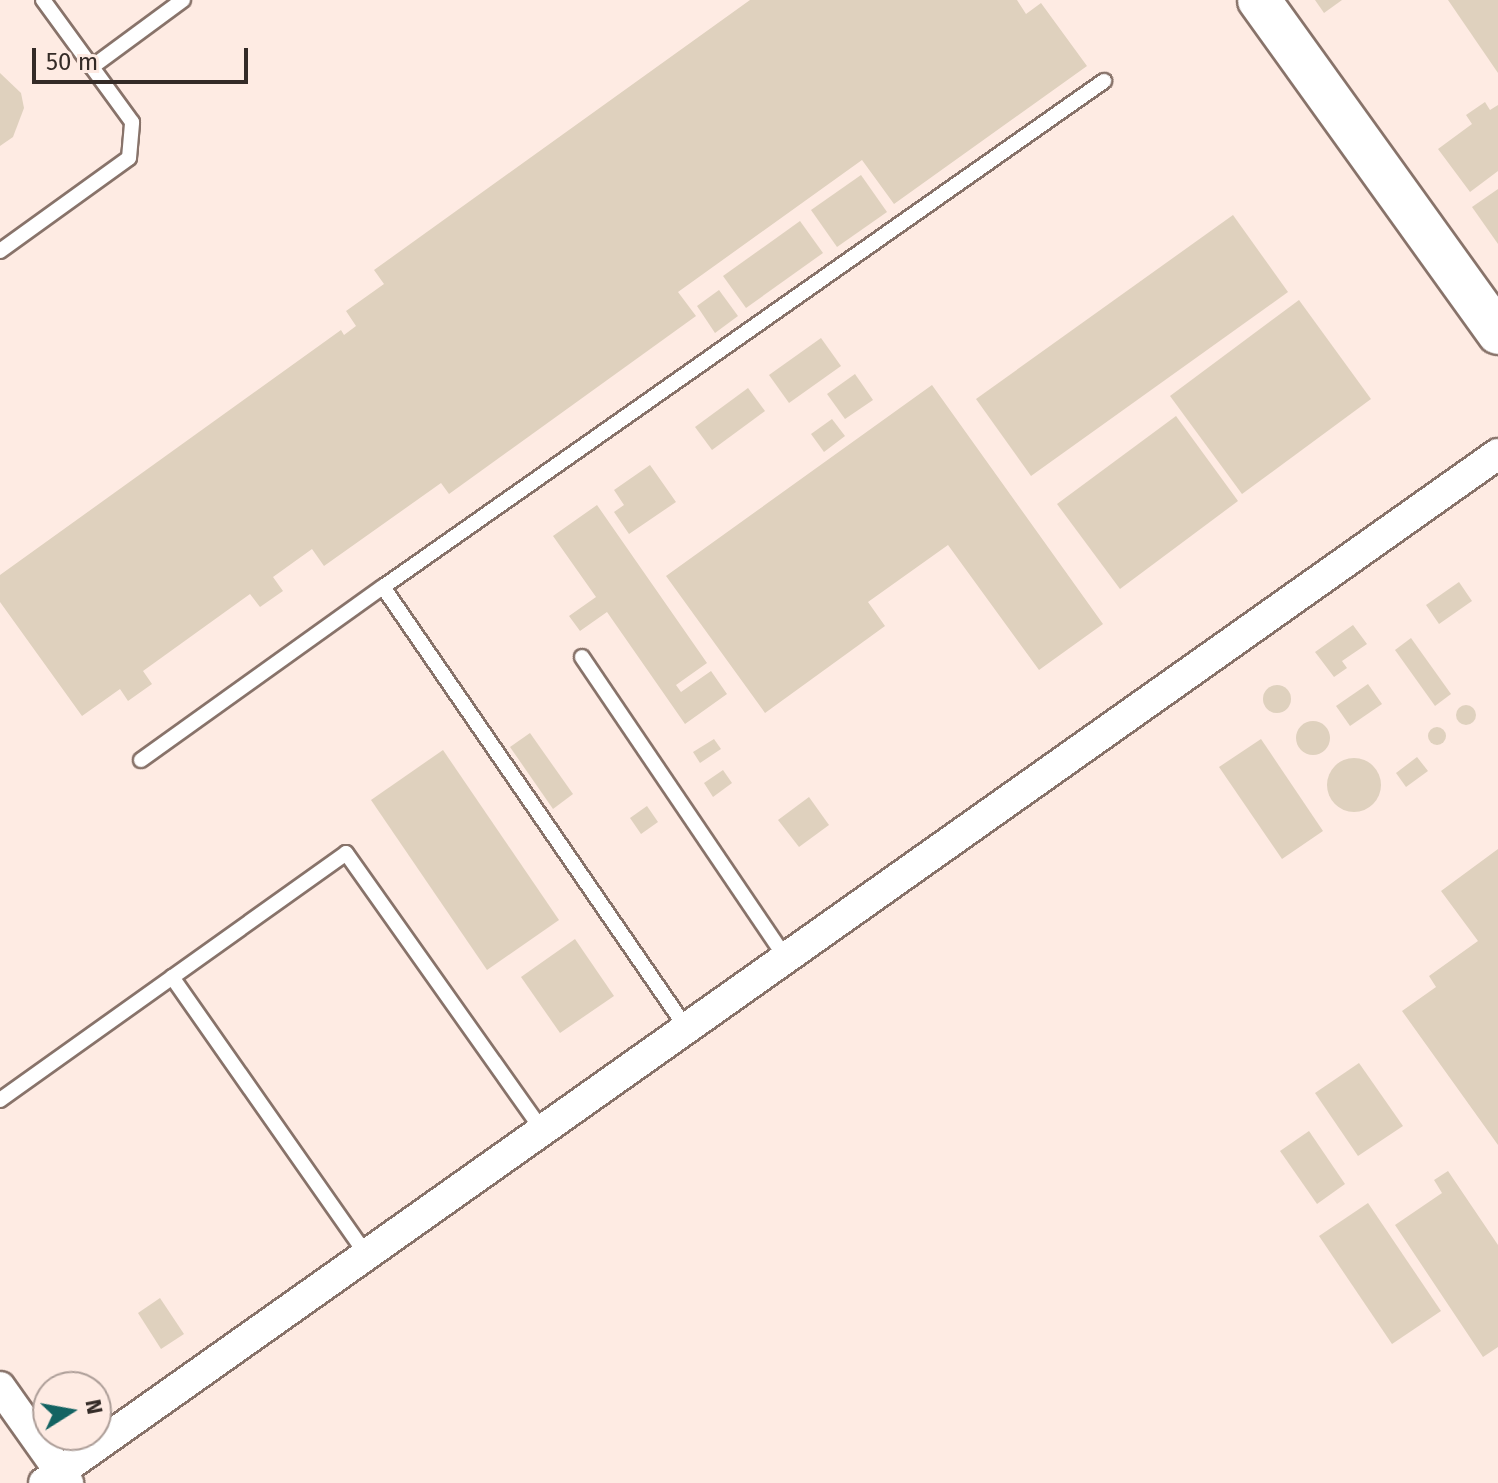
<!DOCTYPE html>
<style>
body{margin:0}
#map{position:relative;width:1498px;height:1483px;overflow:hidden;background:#feebe3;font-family:"Fira Sans",sans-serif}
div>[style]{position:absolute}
.building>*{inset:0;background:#dfd1be}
.round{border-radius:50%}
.roads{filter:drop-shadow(2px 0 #88736a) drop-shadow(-2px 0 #88736a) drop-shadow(0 2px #88736a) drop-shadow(0 -2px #88736a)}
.lane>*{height:14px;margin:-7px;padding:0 7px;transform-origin:7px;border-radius:7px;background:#fff}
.street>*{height:30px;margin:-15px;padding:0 15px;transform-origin:15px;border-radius:15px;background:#fff}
.secondary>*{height:42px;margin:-21px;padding:0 21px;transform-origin:21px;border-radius:21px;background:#fff}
span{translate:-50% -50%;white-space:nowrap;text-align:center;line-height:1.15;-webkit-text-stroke:6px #feebe3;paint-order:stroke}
.north{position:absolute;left:32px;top:1371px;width:80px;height:80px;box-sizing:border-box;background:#feebe3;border:2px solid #ad9e98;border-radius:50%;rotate:79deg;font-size:22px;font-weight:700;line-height:32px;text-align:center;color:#342b27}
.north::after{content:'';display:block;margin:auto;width:28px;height:36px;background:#136362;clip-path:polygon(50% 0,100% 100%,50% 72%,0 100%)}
.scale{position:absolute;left:32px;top:48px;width:216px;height:36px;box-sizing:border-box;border:4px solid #342b27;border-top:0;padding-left:10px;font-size:24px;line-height:28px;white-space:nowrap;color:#342b27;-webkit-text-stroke:6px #feebe3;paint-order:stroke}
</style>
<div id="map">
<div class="building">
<div style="clip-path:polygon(750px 0,1017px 0,1026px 14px,1041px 3px,1087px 66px,894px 204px,862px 160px,678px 292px,696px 316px,449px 494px,441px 483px,324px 566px,312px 549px,273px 577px,283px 591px,260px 607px,250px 594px,143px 671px,152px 684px,128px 701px,120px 689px,82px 716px,0 602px,0 575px,341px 330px,344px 335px,356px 326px,346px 311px,384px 284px,374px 270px)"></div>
<div style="clip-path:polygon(1315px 0,1342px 0,1324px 13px)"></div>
<div style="clip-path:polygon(1448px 0,1498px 0,1498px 73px)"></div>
<div style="clip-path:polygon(0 73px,21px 93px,24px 108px,13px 137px,0 146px)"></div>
<div style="clip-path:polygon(1485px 102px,1490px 110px,1498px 105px,1498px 171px,1470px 192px,1438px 149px,1472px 124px,1466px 115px)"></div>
<div style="clip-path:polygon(861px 175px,887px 212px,837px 247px,811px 210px)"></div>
<div style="clip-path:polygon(1498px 189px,1498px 244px,1472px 207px)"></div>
<div style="clip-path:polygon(1233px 215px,1288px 292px,1031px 476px,976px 399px)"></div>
<div style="clip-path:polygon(800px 221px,823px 253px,746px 308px,723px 276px)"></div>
<div style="clip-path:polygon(719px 290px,738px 316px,715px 333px,697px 306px)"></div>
<div style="clip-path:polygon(1299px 300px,1371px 399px,1242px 494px,1170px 396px)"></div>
<div style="clip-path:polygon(821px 338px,841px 366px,789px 403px,769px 375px)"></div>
<div style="clip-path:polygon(855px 374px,873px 400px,845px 419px,827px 394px)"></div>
<div style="clip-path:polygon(932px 385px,1103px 624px,1039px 670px,948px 545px,868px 602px,885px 626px,765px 713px,666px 576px)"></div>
<div style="clip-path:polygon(748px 388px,765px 411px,712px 450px,695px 427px)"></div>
<div style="clip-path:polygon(1176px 416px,1238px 501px,1120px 589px,1057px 504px)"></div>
<div style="clip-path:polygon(832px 419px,845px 436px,824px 452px,811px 434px)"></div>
<div style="clip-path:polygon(650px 465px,676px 502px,629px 534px,614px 512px,624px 505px,614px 490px)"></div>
<div style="clip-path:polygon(597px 505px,707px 663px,676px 685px,681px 692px,711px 671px,727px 694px,685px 724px,607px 612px,580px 631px,569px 616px,596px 597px,553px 536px)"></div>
<div style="clip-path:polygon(1459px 582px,1472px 601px,1439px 624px,1426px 605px)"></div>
<div style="clip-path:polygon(1353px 625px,1367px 644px,1342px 661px,1347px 668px,1334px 677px,1315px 652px)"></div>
<div style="clip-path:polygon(1411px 638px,1451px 694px,1435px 706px,1395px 650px)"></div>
<div style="clip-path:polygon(1368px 684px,1382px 704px,1350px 726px,1336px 706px)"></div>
<div class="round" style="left:1263px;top:685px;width:28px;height:28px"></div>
<div class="round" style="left:1456px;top:705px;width:20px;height:20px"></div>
<div class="round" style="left:1296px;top:721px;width:34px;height:34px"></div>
<div class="round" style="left:1428px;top:727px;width:18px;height:18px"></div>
<div style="clip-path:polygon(530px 733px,573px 794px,553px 809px,510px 747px)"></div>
<div style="clip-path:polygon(714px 739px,721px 749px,700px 763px,693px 752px)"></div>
<div style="clip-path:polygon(1261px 739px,1323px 831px,1282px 859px,1219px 767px)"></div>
<div style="clip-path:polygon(443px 750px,559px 920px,487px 970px,371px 800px)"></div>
<div style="clip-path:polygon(1417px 757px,1428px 771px,1406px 787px,1396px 773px)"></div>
<div class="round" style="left:1327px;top:758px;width:54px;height:54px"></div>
<div style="clip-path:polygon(723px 770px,732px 783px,713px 797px,704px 783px)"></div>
<div style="clip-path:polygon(809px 797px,829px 825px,799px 847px,778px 820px)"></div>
<div style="clip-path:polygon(647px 806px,658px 822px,641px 834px,630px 818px)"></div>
<div style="clip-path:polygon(1498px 849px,1498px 1145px,1402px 1011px,1436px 987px,1429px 976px,1478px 941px,1441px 891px)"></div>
<div style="clip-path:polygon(575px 939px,614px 996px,560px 1033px,521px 977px)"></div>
<div style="clip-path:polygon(1359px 1063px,1403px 1126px,1358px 1156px,1315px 1093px)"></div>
<div style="clip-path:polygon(1309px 1131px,1345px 1184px,1317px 1204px,1280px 1151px)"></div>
<div style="clip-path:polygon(1448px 1171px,1498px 1245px,1498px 1347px,1483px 1357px,1395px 1225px,1442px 1193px,1434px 1180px)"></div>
<div style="clip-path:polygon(1368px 1203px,1441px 1311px,1392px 1344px,1319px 1236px)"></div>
<div style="clip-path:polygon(160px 1298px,184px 1334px,161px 1349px,138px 1313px)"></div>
</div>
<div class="roads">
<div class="lane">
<div style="left:92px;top:67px;width:113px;rotate:-36.4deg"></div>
<div style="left:0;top:251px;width:159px;rotate:-35.8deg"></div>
<div style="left:129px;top:158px;width:36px;rotate:-85deg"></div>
<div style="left:132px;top:122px;width:151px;rotate:-126.1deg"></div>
<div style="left:383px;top:587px;width:881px;rotate:-35.06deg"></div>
<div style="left:582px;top:657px;width:364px;rotate:55.9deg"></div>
<div style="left:141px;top:760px;width:297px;rotate:-35.6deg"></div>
<div style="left:383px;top:587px;width:536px;rotate:55.48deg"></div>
<div style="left:172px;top:977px;width:340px;rotate:55deg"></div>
<div style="left:0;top:1100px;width:425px;rotate:-35.5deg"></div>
<div style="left:346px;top:853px;width:341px;rotate:54.7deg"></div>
</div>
<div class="street">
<div style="left:0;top:1387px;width:118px;rotate:54.7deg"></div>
<div style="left:44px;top:1483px;width:1781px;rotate:-35.29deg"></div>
</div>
<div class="secondary">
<div style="left:1259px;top:0;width:410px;rotate:54.3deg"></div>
</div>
</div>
<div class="north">N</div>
<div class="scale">50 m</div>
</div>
